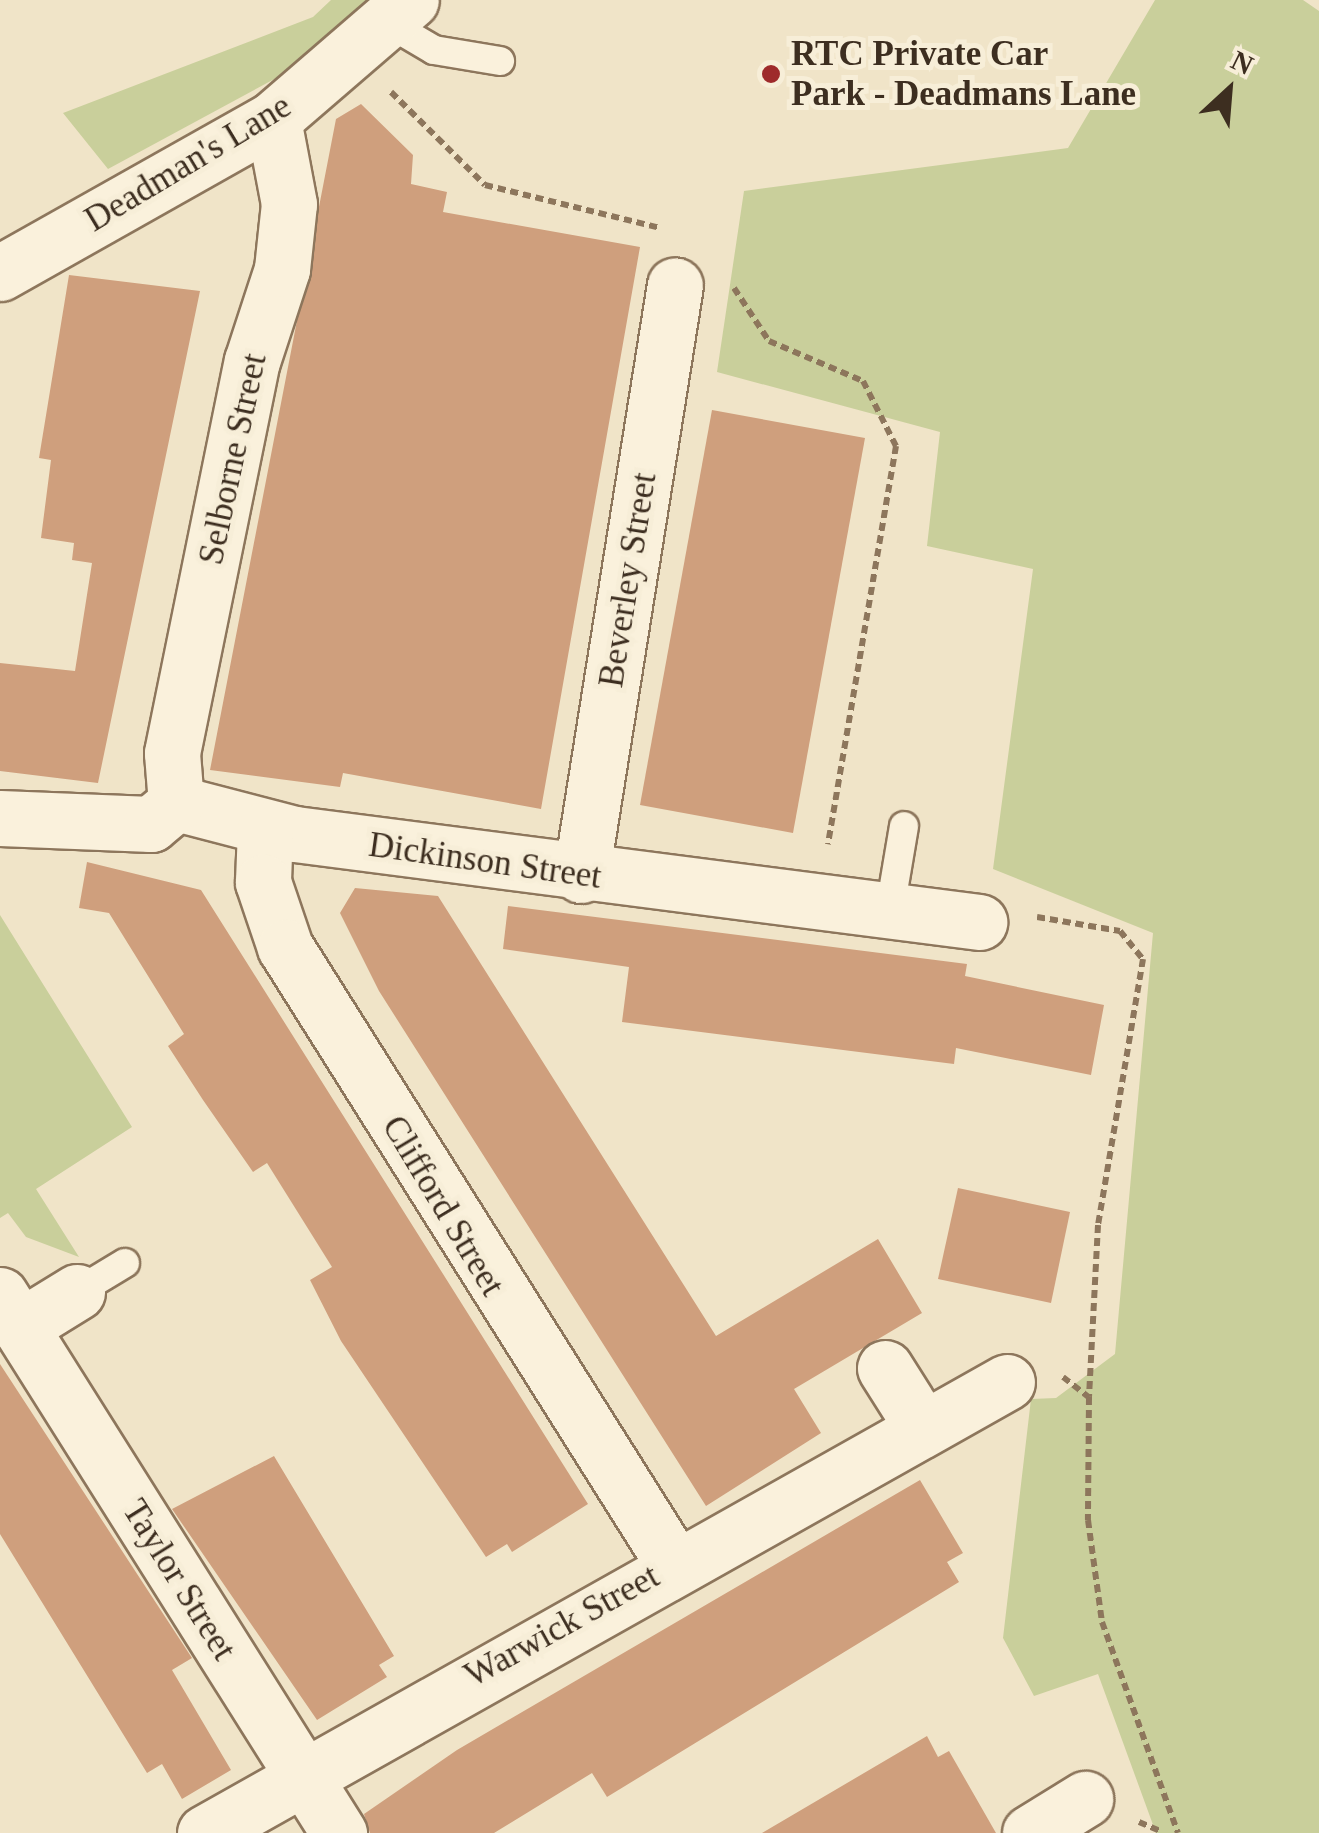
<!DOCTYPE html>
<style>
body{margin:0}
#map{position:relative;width:1319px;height:1833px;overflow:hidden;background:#f0e4c8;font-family:Georgia,serif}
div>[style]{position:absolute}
.green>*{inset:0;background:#c9cf9b}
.building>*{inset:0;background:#cf9f7d}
.path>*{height:6px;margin-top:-3px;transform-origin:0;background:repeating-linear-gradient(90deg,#8d765c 0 8px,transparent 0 13px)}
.roads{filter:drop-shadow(2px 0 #8d765c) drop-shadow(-2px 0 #8d765c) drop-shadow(0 2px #8d765c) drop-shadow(0 -2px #8d765c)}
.service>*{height:28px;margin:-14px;padding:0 14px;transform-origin:14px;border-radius:14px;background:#faf1dc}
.minor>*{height:55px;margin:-27.5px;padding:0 27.5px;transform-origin:27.5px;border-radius:27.5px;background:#faf1dc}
.dots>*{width:28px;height:28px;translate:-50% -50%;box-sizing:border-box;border:5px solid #f7eed8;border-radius:50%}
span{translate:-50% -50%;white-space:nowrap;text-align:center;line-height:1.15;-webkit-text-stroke:10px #f7eed8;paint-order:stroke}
.poi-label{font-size:35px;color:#3d2e20;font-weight:700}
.left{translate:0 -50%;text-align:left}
.street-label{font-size:35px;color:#3d2e20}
.north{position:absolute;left:1179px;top:40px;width:100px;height:100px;-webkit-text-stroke:8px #f7eed8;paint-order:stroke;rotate:26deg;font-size:28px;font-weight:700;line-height:40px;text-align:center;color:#3d2e20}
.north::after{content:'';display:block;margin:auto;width:35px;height:45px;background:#3d2e20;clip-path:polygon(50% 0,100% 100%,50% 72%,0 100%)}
</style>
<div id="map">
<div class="green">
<div style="clip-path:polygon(331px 0,371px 0,304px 63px,108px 169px,63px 113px,313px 17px)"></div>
<div style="clip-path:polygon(1155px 0,1303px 0,1319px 11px,1319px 1833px,1156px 1833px,1098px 1674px,1034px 1696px,1003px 1638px,1031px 1399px,1056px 1398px,1115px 1354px,1153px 933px,993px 869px,1033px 569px,927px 546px,940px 432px,717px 372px,744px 191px,1068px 148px)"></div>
<div style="clip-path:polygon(0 915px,132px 1127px,36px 1189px,79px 1257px,26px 1237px,8px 1213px,0 1218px)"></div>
</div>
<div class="building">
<div style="clip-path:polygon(361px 104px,413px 155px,411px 184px,447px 192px,443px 212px,640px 247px,541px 809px,343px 773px,340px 787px,210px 770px,336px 119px)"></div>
<div style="clip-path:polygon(69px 275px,200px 291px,98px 783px,0 771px,0 663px,75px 671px,92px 563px,72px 560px,74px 543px,41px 538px,51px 460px,39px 458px)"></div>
<div style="clip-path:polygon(712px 410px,865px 438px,793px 833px,640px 805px)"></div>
<div style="clip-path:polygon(87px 862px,201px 890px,588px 1504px,512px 1552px,507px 1544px,486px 1557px,341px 1341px,310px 1280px,332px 1267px,267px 1163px,253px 1172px,203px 1100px,168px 1046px,184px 1034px,109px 913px,79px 908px)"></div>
<div style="clip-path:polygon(355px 888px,438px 896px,716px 1336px,878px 1239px,922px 1313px,794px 1389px,821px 1433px,706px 1506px,379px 991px,340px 913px)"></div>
<div style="clip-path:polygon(508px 906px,967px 964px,965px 976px,1104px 1005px,1091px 1075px,956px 1048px,954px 1064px,622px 1022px,629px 967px,503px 949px)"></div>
<div style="clip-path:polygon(958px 1188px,1070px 1212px,1051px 1303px,938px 1279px)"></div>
<div style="clip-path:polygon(0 1364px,192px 1658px,172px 1670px,231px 1770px,182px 1799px,162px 1764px,147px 1773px,0 1534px)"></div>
<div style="clip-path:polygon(274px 1456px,394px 1656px,379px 1665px,387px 1677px,317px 1720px,172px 1509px)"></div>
<div style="clip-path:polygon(920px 1480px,963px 1553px,947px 1562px,959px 1582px,607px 1797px,592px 1773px,494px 1833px,370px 1833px,364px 1814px,457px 1750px)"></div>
<div style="clip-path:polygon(927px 1736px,938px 1757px,949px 1751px,996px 1833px,762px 1833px)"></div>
</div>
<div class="path">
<div style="left:391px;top:92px;width:132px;rotate:44.7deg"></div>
<div style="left:485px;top:185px;width:180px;rotate:13.8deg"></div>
<div style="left:734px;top:288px;width:64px;rotate:56.6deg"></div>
<div style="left:769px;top:341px;width:102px;rotate:23.1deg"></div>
<div style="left:863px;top:381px;width:73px;rotate:63.1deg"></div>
<div style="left:896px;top:446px;width:404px;rotate:99.7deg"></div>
<div style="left:1037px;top:917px;width:84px;rotate:9.6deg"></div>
<div style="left:1120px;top:931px;width:36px;rotate:51deg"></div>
<div style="left:1143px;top:959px;width:270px;rotate:99.6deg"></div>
<div style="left:1098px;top:1225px;width:172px;rotate:93deg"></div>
<div style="left:1063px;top:1377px;width:33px;rotate:38deg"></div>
<div style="left:1089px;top:1397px;width:123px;rotate:90.5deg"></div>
<div style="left:1088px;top:1520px;width:103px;rotate:82.2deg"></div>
<div style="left:1102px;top:1622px;width:224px;rotate:70.2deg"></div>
<div style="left:1139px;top:1822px;width:23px;rotate:23deg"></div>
</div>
<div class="roads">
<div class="service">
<div style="left:388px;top:23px;width:53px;rotate:30.4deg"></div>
<div style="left:434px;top:50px;width:67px;rotate:9.5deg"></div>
<div style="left:889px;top:915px;width:90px;rotate:-80.4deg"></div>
<div style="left:77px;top:1292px;width:56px;rotate:-31.1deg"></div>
</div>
<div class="minor">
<div style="left:0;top:273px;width:313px;rotate:-29.4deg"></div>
<div style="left:273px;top:119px;width:182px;rotate:-40.8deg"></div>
<div style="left:176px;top:803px;width:123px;rotate:14.6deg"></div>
<div style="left:295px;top:834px;width:690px;rotate:7.33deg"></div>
<div style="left:176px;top:803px;width:50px;rotate:-94.6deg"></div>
<div style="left:172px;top:753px;width:400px;rotate:-78.5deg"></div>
<div style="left:252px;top:361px;width:97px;rotate:-71.9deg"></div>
<div style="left:282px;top:269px;width:65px;rotate:-83.9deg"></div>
<div style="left:289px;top:204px;width:86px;rotate:-100.7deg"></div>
<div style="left:0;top:818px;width:151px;rotate:2.3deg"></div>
<div style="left:151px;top:824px;width:33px;rotate:-40deg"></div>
<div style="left:265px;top:829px;width:53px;rotate:92.2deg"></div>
<div style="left:263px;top:882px;width:69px;rotate:71.3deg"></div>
<div style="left:285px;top:947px;width:728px;rotate:57.79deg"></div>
<div style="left:581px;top:875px;width:597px;rotate:-80.95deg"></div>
<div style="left:0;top:1295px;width:636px;rotate:57.78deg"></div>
<div style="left:20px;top:1327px;width:67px;rotate:-31.6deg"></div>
<div style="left:885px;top:1368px;width:71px;rotate:57.7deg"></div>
<div style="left:205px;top:1833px;width:920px;rotate:-29.35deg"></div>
<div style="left:1030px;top:1833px;width:65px;rotate:-31.7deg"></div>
</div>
</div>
<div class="dots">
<div style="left:771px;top:74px;background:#9e2a2b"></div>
</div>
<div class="poi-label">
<span class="left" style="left:791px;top:74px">RTC Private Car<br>Park - Deadmans Lane</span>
</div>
<div class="street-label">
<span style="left:188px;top:163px;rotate:-31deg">Deadman's Lane</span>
<span style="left:233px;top:459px;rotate:-78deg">Selborne Street</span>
<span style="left:628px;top:580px;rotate:-81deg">Beverley Street</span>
<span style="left:485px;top:861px;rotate:8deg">Dickinson Street</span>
<span style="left:443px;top:1206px;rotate:59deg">Clifford Street</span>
<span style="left:179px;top:1580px;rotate:58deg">Taylor Street</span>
<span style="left:562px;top:1626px;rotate:-29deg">Warwick Street</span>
</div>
<div class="north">N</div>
</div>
